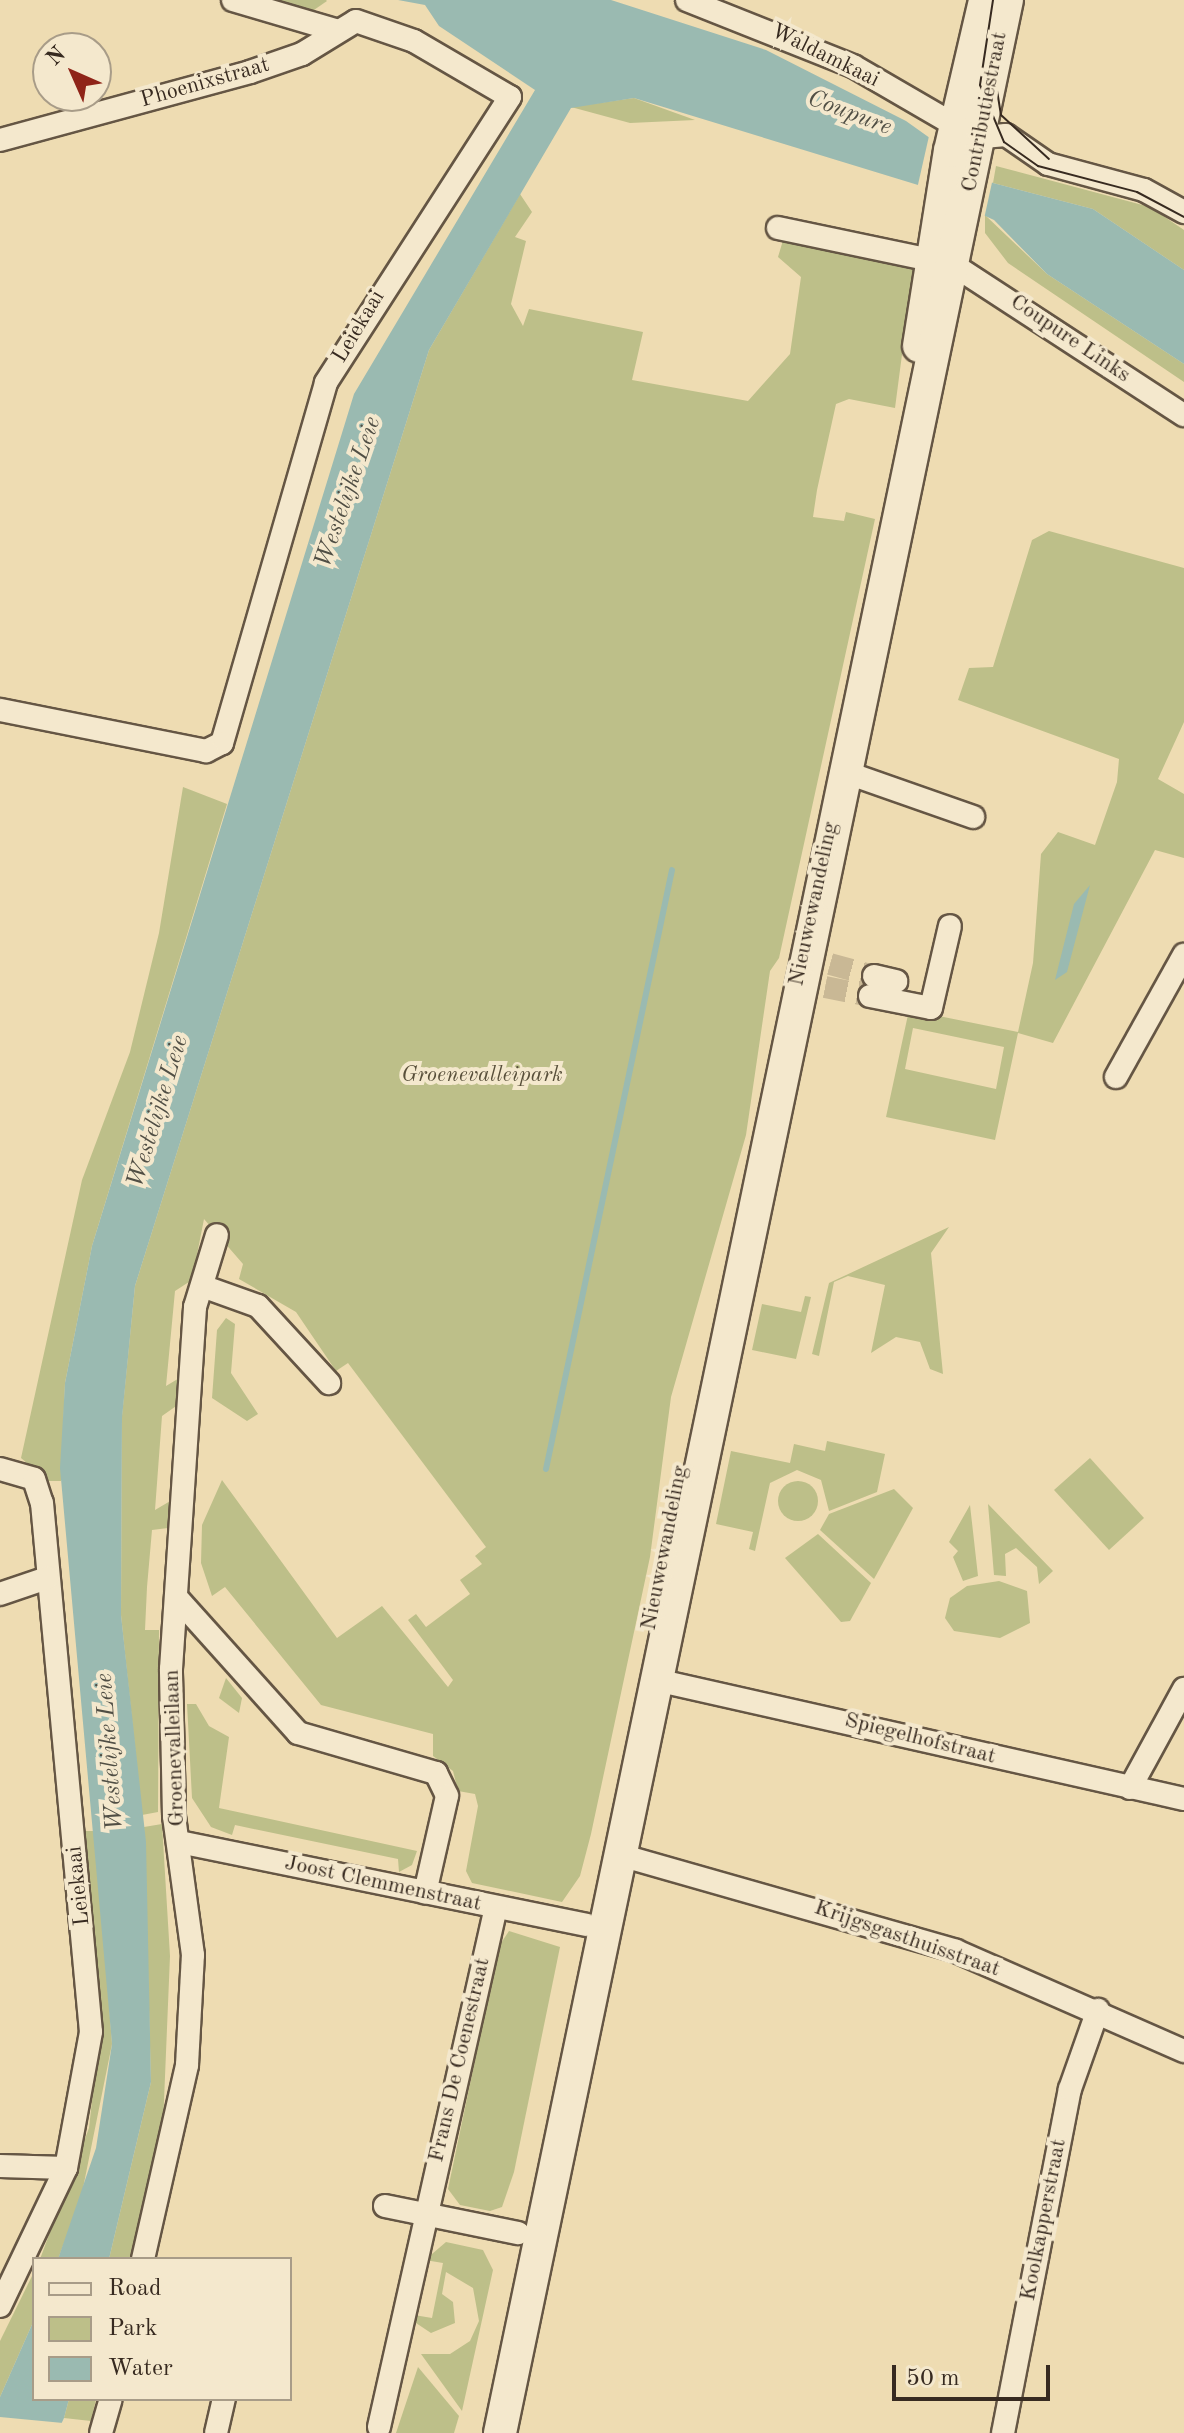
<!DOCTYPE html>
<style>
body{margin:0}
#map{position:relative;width:1184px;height:2433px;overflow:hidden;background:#eedcb2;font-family:"Old Standard TT",serif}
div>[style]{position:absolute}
.green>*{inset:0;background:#bdbf89}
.round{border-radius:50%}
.water>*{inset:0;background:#9abab1}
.pier>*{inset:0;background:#eedcb2}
.stream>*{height:6px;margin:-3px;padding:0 3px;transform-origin:3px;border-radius:3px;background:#9abab1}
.street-tunnel>*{height:22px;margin-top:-11px;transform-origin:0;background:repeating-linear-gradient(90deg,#c9b895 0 22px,transparent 0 33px)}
.roads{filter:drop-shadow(2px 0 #655644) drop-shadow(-2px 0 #655644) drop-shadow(0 2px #655644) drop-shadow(0 -2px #655644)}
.street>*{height:22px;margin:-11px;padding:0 11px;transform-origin:11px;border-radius:11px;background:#f4e8cd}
.secondary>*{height:32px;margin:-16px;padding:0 16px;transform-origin:16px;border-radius:16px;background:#f4e8cd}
.tram>*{height:2px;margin:-1px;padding:0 1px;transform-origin:1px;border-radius:1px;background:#372a20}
span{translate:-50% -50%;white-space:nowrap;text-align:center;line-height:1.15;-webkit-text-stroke:8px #f4e8cd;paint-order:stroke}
.street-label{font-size:22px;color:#372a20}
.park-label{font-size:22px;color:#584f3a;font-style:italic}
.water-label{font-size:24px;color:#504e44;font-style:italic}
.legend{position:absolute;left:32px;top:2257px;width:260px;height:144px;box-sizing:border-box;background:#f4e8cd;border:2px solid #a89c88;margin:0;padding:10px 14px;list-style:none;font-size:24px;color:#372a20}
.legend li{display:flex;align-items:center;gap:16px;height:40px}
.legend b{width:40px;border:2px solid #a89c88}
.north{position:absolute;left:32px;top:32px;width:80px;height:80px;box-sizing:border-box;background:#f4e8cd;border:2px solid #a89c88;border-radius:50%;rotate:315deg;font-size:22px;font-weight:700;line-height:32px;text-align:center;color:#372a20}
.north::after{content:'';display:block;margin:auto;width:28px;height:36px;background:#8f2418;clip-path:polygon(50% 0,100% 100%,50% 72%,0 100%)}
.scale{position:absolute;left:892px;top:2365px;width:158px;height:36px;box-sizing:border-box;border:4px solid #372a20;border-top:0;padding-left:10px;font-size:24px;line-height:28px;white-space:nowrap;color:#372a20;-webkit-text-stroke:6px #f4e8cd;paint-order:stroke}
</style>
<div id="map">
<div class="green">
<div style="clip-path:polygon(274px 0,326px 0,327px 1px,311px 12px)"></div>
<div style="clip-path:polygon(634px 98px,695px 120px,630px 123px,571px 107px)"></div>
<div style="clip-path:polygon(996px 166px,1150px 207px,1184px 230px,1184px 270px,1093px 209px,993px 183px)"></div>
<div style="clip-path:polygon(520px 194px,532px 212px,515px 237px,526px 241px,511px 304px,523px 326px,529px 309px,643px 332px,632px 380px,748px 401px,790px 354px,801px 277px,778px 257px,784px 237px,914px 263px,895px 408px,849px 399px,836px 404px,817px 490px,813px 517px,844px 521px,846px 512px,875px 519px,779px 958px,770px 971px,746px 1135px,671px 1397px,650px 1557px,591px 1834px,580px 1876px,562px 1902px,472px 1883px,466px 1871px,478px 1806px,475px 1794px,458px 1791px,453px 1771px,433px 1756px,433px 1734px,321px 1705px,225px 1587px,212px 1596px,201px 1563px,202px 1525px,222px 1480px,337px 1638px,382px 1606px,448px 1687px,453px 1680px,408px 1620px,416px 1614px,426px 1627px,470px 1594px,460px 1580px,482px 1564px,475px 1556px,486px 1547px,348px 1363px,336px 1371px,296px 1312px,239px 1279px,243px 1264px,204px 1219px,192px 1280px,175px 1291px,166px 1386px,181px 1377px,179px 1404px,162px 1416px,155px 1510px,172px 1500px,168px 1528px,152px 1530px,147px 1587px,145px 1630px,159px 1630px,158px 1812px,142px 1815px,121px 1615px,122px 1416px,135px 1286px,429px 350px)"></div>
<div style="clip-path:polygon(985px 215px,1047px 274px,1184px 364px,1184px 382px,1008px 263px,985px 233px)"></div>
<div style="clip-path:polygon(evenodd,1049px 531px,1184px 568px,1184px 722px,1158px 779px,1184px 794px,1184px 858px,1155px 850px,1053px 1043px,1018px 1033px,995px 1140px,886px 1117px,909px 1010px,1018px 1032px,1033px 963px,1041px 854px,1058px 832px,1095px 845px,1117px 782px,1119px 759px,958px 700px,969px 668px,993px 667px,1032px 540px,1049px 531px,913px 1028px,1004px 1047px,996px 1089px,905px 1069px,913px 1028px)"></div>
<div style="clip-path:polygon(183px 787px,227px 804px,92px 1246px,65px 1383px,61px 1481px,48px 1481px,21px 1458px,82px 1180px,130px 1052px,159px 933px)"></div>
<div style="clip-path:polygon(949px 1227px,931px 1253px,943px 1374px,930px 1369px,920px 1342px,896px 1337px,871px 1353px,885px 1285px,848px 1276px,834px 1282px,819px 1356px,812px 1354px,829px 1283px)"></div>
<div style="clip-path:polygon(805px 1296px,811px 1297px,796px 1359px,752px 1350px,762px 1304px,801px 1312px)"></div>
<div style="clip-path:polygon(226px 1318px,235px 1324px,231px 1373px,258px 1414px,247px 1421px,212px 1398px,217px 1330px)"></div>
<div style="clip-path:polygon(827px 1441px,885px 1454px,877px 1492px,829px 1511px,821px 1480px,797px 1470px,770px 1483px,755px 1551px,749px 1549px,753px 1532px,716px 1524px,731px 1451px,790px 1463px,794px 1444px,825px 1451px)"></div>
<div style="clip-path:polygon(1090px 1458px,1144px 1518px,1109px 1550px,1054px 1490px)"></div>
<div class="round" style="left:778px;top:1481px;width:40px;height:40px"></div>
<div style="clip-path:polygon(894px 1489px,913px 1508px,874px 1579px,820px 1530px,829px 1514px)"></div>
<div style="clip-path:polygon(988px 1504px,1053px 1571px,1039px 1584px,1037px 1567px,1016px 1548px,1005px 1554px,1006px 1576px,994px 1575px)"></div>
<div style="clip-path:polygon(970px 1505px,978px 1576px,963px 1581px,953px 1557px,958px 1551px,949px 1542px)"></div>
<div style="clip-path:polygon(818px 1534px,871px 1583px,850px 1621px,841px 1622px,785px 1558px)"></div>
<div style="clip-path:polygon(999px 1581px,1027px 1591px,1030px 1623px,1000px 1638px,954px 1631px,945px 1618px,950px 1598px,967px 1586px)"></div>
<div style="clip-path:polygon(226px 1678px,242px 1698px,239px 1713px,219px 1698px)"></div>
<div style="clip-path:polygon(187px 1704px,196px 1704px,209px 1726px,229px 1737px,219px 1808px,417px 1851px,412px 1865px,399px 1872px,398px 1859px,235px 1825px,232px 1835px,211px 1827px,192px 1798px)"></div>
<div style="clip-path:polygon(162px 1824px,170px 1956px,163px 2125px,131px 2259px,109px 2259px,151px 2082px,144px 1827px)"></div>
<div style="clip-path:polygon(83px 1831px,96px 1831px,112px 2044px,81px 2198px,58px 2259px,40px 2259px,89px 2128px,99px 2037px)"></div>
<div style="clip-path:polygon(509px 1931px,560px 1947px,514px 2172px,502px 2207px,490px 2211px,460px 2205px,448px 2189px,499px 1946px)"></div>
<div style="clip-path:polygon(446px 2242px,483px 2250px,493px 2270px,462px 2411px,421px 2354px,450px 2354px,470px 2341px,479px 2321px,473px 2288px,446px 2272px,442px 2294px,453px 2302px,455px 2323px,431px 2333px,413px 2321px,414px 2315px,432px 2318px,443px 2263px,425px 2260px)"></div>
<div style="clip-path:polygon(34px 2272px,34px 2320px,0 2397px,0 2341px)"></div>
<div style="clip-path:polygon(418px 2367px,459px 2416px,454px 2433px,396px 2433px)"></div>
<div style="clip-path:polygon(69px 2399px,96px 2399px,91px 2421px,64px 2418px)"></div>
</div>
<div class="water">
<div style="clip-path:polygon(398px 0,611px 0,766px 50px,906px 121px,993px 183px,1093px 209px,1184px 270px,1184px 364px,1047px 274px,994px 220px,918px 185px,634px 98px,571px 108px,429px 350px,135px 1286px,122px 1418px,121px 1615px,146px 1842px,151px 2082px,109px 2259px,58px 2259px,96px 2148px,112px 2044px,60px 1468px,65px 1383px,92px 1246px,354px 394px,535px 90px,439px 26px,425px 5px)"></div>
<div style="clip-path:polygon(1090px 885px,1067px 972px,1055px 980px,1074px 904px)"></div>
<div style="clip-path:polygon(34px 2320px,34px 2399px,69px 2399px,64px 2418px,57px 2433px,0 2433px,0 2397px)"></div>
</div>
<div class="pier">
<div style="clip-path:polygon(929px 136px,993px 178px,984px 219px,917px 189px)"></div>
<div style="clip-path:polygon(0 2417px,63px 2423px,59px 2433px,0 2433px)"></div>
</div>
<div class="stream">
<div style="left:546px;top:1469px;width:612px;rotate:-78.12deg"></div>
</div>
<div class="street-tunnel">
<div style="left:830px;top:964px;width:46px;rotate:15.3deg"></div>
<div style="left:825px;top:987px;width:46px;rotate:11.3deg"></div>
</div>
<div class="roads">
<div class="street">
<div style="left:233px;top:0;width:109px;rotate:16.4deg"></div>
<div style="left:687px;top:0;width:179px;rotate:21.7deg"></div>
<div style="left:853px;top:66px;width:119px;rotate:30.2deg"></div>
<div style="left:983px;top:137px;width:23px;rotate:-5deg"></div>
<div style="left:1006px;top:135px;width:51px;rotate:34.6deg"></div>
<div style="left:1048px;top:164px;width:99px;rotate:15.2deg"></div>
<div style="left:1144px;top:190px;width:46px;rotate:28.8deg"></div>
<div style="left:0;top:140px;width:259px;rotate:-15.2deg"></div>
<div style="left:250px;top:72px;width:55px;rotate:-19.1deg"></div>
<div style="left:302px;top:54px;width:63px;rotate:-31.4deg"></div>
<div style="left:356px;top:21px;width:61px;rotate:19deg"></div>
<div style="left:414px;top:41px;width:111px;rotate:30.3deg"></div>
<div style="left:510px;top:97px;width:340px;rotate:122.8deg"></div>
<div style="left:326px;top:383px;width:375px;rotate:106.1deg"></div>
<div style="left:222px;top:743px;width:18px;rotate:153deg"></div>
<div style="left:206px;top:751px;width:210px;rotate:-168.7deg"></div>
<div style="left:778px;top:228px;width:156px;rotate:11.8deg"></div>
<div style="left:955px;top:266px;width:273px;rotate:33.1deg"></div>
<div style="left:842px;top:771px;width:139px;rotate:19.3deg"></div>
<div style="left:874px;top:976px;width:23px;rotate:13deg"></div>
<div style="left:870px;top:996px;width:62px;rotate:11.1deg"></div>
<div style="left:931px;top:1008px;width:84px;rotate:-77deg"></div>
<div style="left:1116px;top:1077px;width:140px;rotate:-60.9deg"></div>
<div style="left:202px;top:1286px;width:59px;rotate:19.7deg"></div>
<div style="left:258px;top:1306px;width:105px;rotate:47.3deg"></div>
<div style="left:0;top:1469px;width:35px;rotate:16deg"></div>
<div style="left:34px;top:1479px;width:25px;rotate:72deg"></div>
<div style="left:42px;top:1503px;width:531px;rotate:84.71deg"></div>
<div style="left:91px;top:2032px;width:138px;rotate:100.4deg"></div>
<div style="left:66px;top:2168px;width:153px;rotate:115.6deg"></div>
<div style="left:0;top:1594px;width:50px;rotate:-18.8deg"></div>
<div style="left:177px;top:1598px;width:181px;rotate:48.1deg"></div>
<div style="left:298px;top:1733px;width:144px;rotate:16.2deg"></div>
<div style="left:436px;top:1773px;width:25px;rotate:64deg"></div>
<div style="left:447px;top:1796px;width:99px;rotate:102.8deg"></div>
<div style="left:656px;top:1680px;width:541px;rotate:12.7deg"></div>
<div style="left:1130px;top:1788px;width:113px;rotate:-61.4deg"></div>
<div style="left:179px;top:1842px;width:416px;rotate:11.5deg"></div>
<div style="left:620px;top:1855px;width:349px;rotate:15.9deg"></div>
<div style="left:956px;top:1951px;width:249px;rotate:23.7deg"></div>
<div style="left:0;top:2166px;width:66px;rotate:1.7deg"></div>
<div style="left:385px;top:2206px;width:136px;rotate:11.5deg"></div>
<div style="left:143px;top:2259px;width:199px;rotate:-77.2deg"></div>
<div style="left:187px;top:2065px;width:110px;rotate:-86.9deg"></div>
<div style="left:193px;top:1955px;width:140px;rotate:-97.8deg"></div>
<div style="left:174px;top:1816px;width:147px;rotate:-91.2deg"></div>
<div style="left:171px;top:1669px;width:363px;rotate:-86.2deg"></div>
<div style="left:195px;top:1307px;width:75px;rotate:-73deg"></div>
<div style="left:379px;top:2427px;width:533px;rotate:-77.32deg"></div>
<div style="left:101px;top:2433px;width:35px;rotate:-74deg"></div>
<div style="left:216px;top:2433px;width:35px;rotate:-77deg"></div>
<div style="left:1003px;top:2433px;width:350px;rotate:-79deg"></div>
<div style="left:1070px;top:2089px;width:84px;rotate:-70.5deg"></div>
</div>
<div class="secondary">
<div style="left:919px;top:346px;width:197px;rotate:-81deg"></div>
<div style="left:950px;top:151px;width:155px;rotate:-76.9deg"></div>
<div style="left:500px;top:2433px;width:2485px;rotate:-78.23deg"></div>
</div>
</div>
<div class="tram">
<div style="left:993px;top:0;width:86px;rotate:98.7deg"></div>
<div style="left:980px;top:85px;width:62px;rotate:67.2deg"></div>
<div style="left:1004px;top:142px;width:42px;rotate:35.2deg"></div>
<div style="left:1038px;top:166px;width:102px;rotate:14.7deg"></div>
<div style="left:1137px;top:192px;width:53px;rotate:28deg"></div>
<div style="left:992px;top:59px;width:57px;rotate:80.9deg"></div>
<div style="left:1001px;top:115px;width:65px;rotate:42.5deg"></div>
</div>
<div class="street-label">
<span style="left:825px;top:56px;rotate:26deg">Waldamkaai</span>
<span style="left:205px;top:83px;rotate:-16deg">Phoenixstraat</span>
<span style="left:985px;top:112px;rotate:-79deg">Contributiestraat</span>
<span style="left:359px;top:327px;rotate:-59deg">Leiekaai</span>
<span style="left:1070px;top:339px;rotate:34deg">Coupure Links</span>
<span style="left:814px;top:904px;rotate:-78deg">Nieuwewandeling</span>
<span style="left:665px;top:1548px;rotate:-79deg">Nieuwewandeling</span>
<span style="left:920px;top:1739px;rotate:14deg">Spiegelhofstraat</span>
<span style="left:175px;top:1748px;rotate:-92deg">Groenevalleilaan</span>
<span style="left:383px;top:1884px;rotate:12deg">Joost Clemmenstraat</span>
<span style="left:79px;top:1886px;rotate:-96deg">Leiekaai</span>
<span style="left:907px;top:1939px;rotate:19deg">Krijgsgasthuisstraat</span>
<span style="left:460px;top:2060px;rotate:-77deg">Frans De Coenestraat</span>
<span style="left:1044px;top:2220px;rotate:-79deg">Koolkapperstraat</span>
</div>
<div class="park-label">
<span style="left:482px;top:1076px">Groenevalleipark</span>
</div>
<div class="water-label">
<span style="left:849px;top:114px;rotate:21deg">Coupure</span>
<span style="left:349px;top:493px;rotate:-71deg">Westelijke Leie</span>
<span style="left:159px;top:1112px;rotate:-73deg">Westelijke Leie</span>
<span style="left:111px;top:1752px;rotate:-94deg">Westelijke Leie</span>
</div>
<ul class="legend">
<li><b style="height:10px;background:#f4e8cd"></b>Road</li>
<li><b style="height:22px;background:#bdbf89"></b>Park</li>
<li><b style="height:22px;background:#9abab1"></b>Water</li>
</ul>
<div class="north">N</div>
<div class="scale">50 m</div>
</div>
